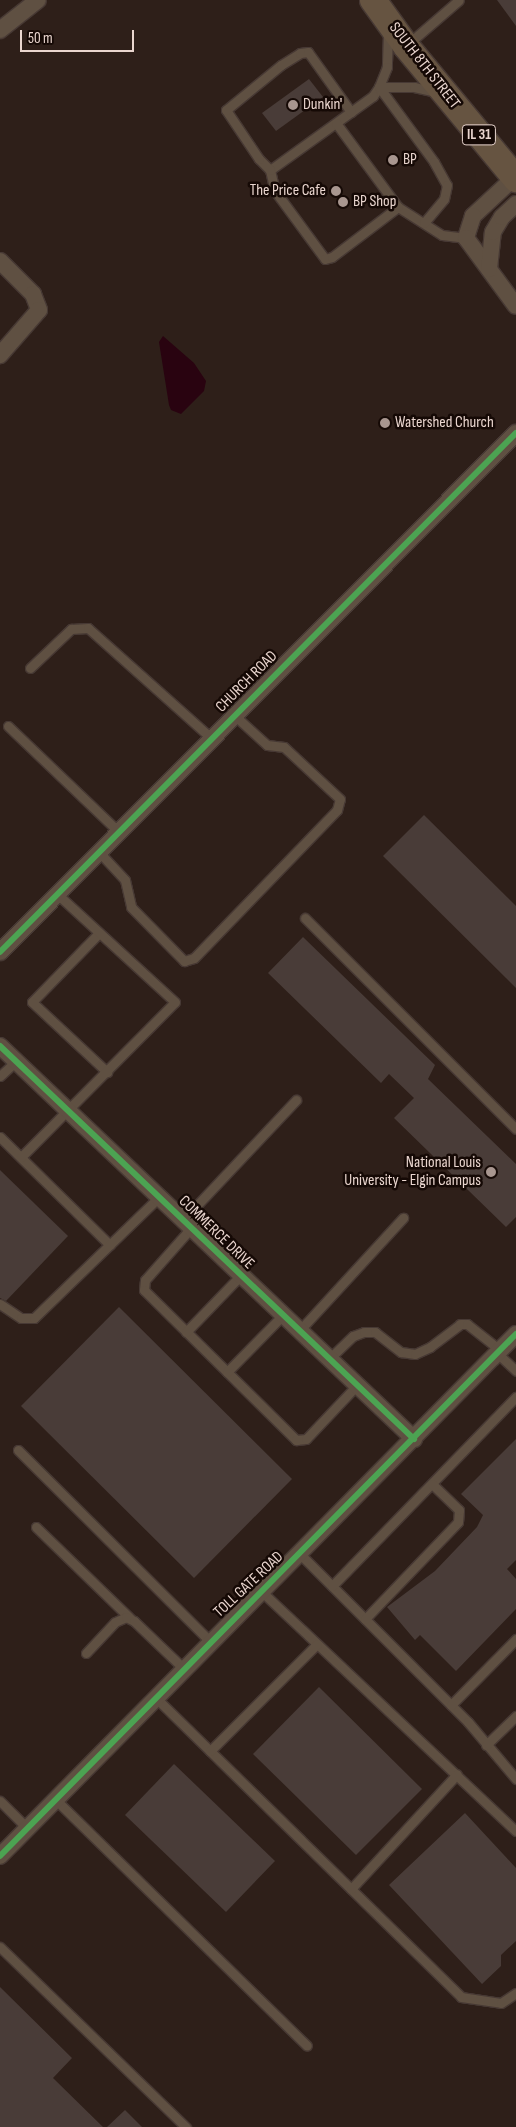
<!DOCTYPE html>
<style>
body{margin:0}
#map{position:relative;width:516px;height:2127px;overflow:hidden;background:#2e1f19;font-family:"Sofia Sans Condensed",sans-serif}
div>[style]{position:absolute}
.water>*{inset:0;background:#290310}
.building>*{inset:0;background:#493c38}
.roads{filter:drop-shadow(1px 0 #473934) drop-shadow(-1px 0 #473934) drop-shadow(0 1px #473934) drop-shadow(0 -1px #473934)}
.lane>*{height:9px;margin:-4.5px;padding:0 4.5px;transform-origin:4.5px;border-radius:4.5px;background:#5f5042}
.street>*{height:16px;margin:-8px;padding:0 8px;transform-origin:8px;border-radius:8px;background:#5f5042}
.primary>*{height:26px;margin:-13px;padding:0 13px;transform-origin:13px;border-radius:13px;background:#665441}
.cycleway>*{height:6px;margin:-3px;padding:0 3px;transform-origin:3px;border-radius:3px;background:#4ca352}
.dots>*{width:14px;height:14px;translate:-50% -50%;box-sizing:border-box;border:2px solid #150905;border-radius:50%}
span{translate:-50% -50%;white-space:nowrap;text-align:center;line-height:1.15;-webkit-text-stroke:5px #150905;paint-order:stroke}
.shield-label span{padding:1px 4px;background:#150905;border:1px solid;border-radius:4px;-webkit-text-stroke-width:0}
.shield-label{font-size:15px;color:#ead6cf;font-weight:700}
.street-label{font-size:16px;color:#ead6cf}
.poi-label{font-size:16px;color:#ead6cf}
.left{translate:0 -50%;text-align:left}
.right{translate:-100% -50%;text-align:right}
.scale{position:absolute;left:20px;top:30px;width:114px;height:22px;box-sizing:border-box;border:2px solid #ead6cf;border-top:0;padding-left:6px;font-size:15px;line-height:18px;white-space:nowrap;color:#ead6cf;-webkit-text-stroke:4px #150905;paint-order:stroke}
</style>
<div id="map">
<div class="water">
<div style="clip-path:polygon(163px 336px,194px 363px,206px 381px,204px 391px,181px 414px,171px 410px,169px 405px,159px 342px)"></div>
</div>
<div class="building">
<div style="clip-path:polygon(497px 0,516px 0,516px 26px)"></div>
<div style="clip-path:polygon(309px 79px,323px 97px,276px 131px,262px 113px)"></div>
<div style="clip-path:polygon(424px 815px,516px 906px,516px 988px,383px 856px)"></div>
<div style="clip-path:polygon(303px 937px,435px 1065px,428px 1079px,516px 1164px,516px 1217px,506px 1227px,394px 1118px,414px 1098px,389px 1074px,381px 1083px,268px 973px)"></div>
<div style="clip-path:polygon(0 1170px,68px 1236px,6px 1301px,0 1298px)"></div>
<div style="clip-path:polygon(119px 1307px,292px 1479px,194px 1578px,21px 1406px)"></div>
<div style="clip-path:polygon(516px 1439px,516px 1560px,507px 1569px,516px 1579px,516px 1609px,456px 1671px,420px 1635px,415px 1640px,387px 1607px,435px 1571px,477px 1527px,483px 1515px,461px 1494px)"></div>
<div style="clip-path:polygon(319px 1687px,422px 1789px,356px 1855px,253px 1754px)"></div>
<div style="clip-path:polygon(174px 1764px,275px 1861px,226px 1912px,125px 1815px)"></div>
<div style="clip-path:polygon(465px 1813px,516px 1868px,516px 1941px,501px 1955px,501px 1966px,482px 1984px,389px 1885px)"></div>
<div style="clip-path:polygon(0 1987px,72px 2058px,53px 2078px,103px 2127px,0 2127px)"></div>
<div style="clip-path:polygon(125px 2110px,142px 2127px,107px 2127px)"></div>
</div>
<div class="roads">
<div class="lane">
<div style="left:388px;top:34px;width:33px;rotate:92deg"></div>
<div style="left:387px;top:67px;width:22px;rotate:112deg"></div>
<div style="left:379px;top:87px;width:11px;rotate:124deg"></div>
<div style="left:373px;top:96px;width:127px;rotate:144.3deg"></div>
<div style="left:270px;top:170px;width:22px;rotate:77deg"></div>
<div style="left:275px;top:191px;width:84px;rotate:53.7deg"></div>
<div style="left:325px;top:259px;width:7px;rotate:-16deg"></div>
<div style="left:332px;top:257px;width:83px;rotate:-37.1deg"></div>
<div style="left:398px;top:207px;width:52px;rotate:32.5deg"></div>
<div style="left:442px;top:235px;width:24px;rotate:7deg"></div>
<div style="left:408px;top:44px;width:67px;rotate:-40.8deg"></div>
<div style="left:379px;top:87px;width:93px;rotate:53.7deg"></div>
<div style="left:434px;top:162px;width:26px;rotate:61deg"></div>
<div style="left:447px;top:185px;width:14px;rotate:102deg"></div>
<div style="left:444px;top:199px;width:31px;rotate:130deg"></div>
<div style="left:379px;top:87px;width:35px"></div>
<div style="left:414px;top:87px;width:23px;rotate:13deg"></div>
<div style="left:336px;top:123px;width:104px;rotate:53.6deg"></div>
<div style="left:270px;top:170px;width:16px;rotate:-135deg"></div>
<div style="left:259px;top:159px;width:59px;rotate:-124deg"></div>
<div style="left:226px;top:110px;width:71px;rotate:-39.3deg"></div>
<div style="left:281px;top:65px;width:22px;rotate:-32deg"></div>
<div style="left:300px;top:53px;width:8px;rotate:-7deg"></div>
<div style="left:308px;top:52px;width:74px;rotate:54.4deg"></div>
<div style="left:30px;top:668px;width:57px;rotate:-43.6deg"></div>
<div style="left:71px;top:629px;width:17px;rotate:-3deg"></div>
<div style="left:88px;top:628px;width:165px;rotate:41.8deg"></div>
<div style="left:8px;top:726px;width:153px;rotate:43.7deg"></div>
<div style="left:99px;top:852px;width:38px;rotate:47deg"></div>
<div style="left:125px;top:880px;width:28px;rotate:77deg"></div>
<div style="left:131px;top:907px;width:76px;rotate:45.5deg"></div>
<div style="left:184px;top:961px;width:10px;rotate:-17deg"></div>
<div style="left:194px;top:958px;width:206px;rotate:-46deg"></div>
<div style="left:337px;top:810px;width:11px;rotate:-75deg"></div>
<div style="left:340px;top:799px;width:76px;rotate:-137.1deg"></div>
<div style="left:284px;top:747px;width:17px;rotate:-173deg"></div>
<div style="left:267px;top:745px;width:45px;rotate:-137.7deg"></div>
<div style="left:305px;top:918px;width:298px;rotate:45deg"></div>
<div style="left:99px;top:933px;width:96px;rotate:134.2deg"></div>
<div style="left:32px;top:1002px;width:103px;rotate:43deg"></div>
<div style="left:0;top:1076px;width:22px;rotate:-43deg"></div>
<div style="left:0;top:1137px;width:154px;rotate:44.5deg"></div>
<div style="left:21px;top:1157px;width:218px;rotate:-45.2deg"></div>
<div style="left:175px;top:1002px;width:160px;rotate:-137.5deg"></div>
<div style="left:183px;top:1220px;width:165px;rotate:-46.7deg"></div>
<div style="left:191px;top:1228px;width:69px;rotate:131.5deg"></div>
<div style="left:145px;top:1280px;width:10px;rotate:96deg"></div>
<div style="left:144px;top:1290px;width:214px;rotate:44.6deg"></div>
<div style="left:296px;top:1440px;width:10px;rotate:-6deg"></div>
<div style="left:306px;top:1439px;width:74px;rotate:-46.6deg"></div>
<div style="left:0;top:1304px;width:25px;rotate:34deg"></div>
<div style="left:21px;top:1318px;width:13px"></div>
<div style="left:34px;top:1318px;width:174px;rotate:-44.1deg"></div>
<div style="left:299px;top:1331px;width:154px;rotate:-47.4deg"></div>
<div style="left:186px;top:1332px;width:79px;rotate:-46deg"></div>
<div style="left:497px;top:1353px;width:26px;rotate:43deg"></div>
<div style="left:329px;top:1359px;width:33px;rotate:-44deg"></div>
<div style="left:353px;top:1336px;width:12px;rotate:-20deg"></div>
<div style="left:364px;top:1332px;width:11px"></div>
<div style="left:375px;top:1332px;width:33px;rotate:38deg"></div>
<div style="left:401px;top:1352px;width:14px;rotate:8deg"></div>
<div style="left:415px;top:1354px;width:17px;rotate:-25deg"></div>
<div style="left:430px;top:1347px;width:38px;rotate:-37deg"></div>
<div style="left:460px;top:1324px;width:7px"></div>
<div style="left:467px;top:1324px;width:42px;rotate:38.2deg"></div>
<div style="left:227px;top:1372px;width:80px;rotate:-45.5deg"></div>
<div style="left:18px;top:1450px;width:271px;rotate:44.9deg"></div>
<div style="left:36px;top:1527px;width:131px;rotate:44.1deg"></div>
<div style="left:301px;top:1555px;width:236px;rotate:45deg"></div>
<div style="left:468px;top:1722px;width:75px;rotate:49.9deg"></div>
<div style="left:332px;top:1586px;width:264px;rotate:-45.8deg"></div>
<div style="left:261px;top:1591px;width:350px;rotate:43.3deg"></div>
<div style="left:365px;top:1619px;width:134px;rotate:-46.2deg"></div>
<div style="left:458px;top:1522px;width:12px;rotate:-85deg"></div>
<div style="left:459px;top:1510px;width:37px;rotate:-136deg"></div>
<div style="left:86px;top:1653px;width:42px;rotate:-46.9deg"></div>
<div style="left:115px;top:1622px;width:12px;rotate:-24deg"></div>
<div style="left:126px;top:1617px;width:9px;rotate:27deg"></div>
<div style="left:134px;top:1621px;width:68px;rotate:43.8deg"></div>
<div style="left:156px;top:1698px;width:427px;rotate:44.4deg"></div>
<div style="left:461px;top:1997px;width:40px;rotate:8.5deg"></div>
<div style="left:501px;top:2003px;width:18px;rotate:-34deg"></div>
<div style="left:451px;top:1705px;width:93px;rotate:-45.4deg"></div>
<div style="left:486px;top:1745px;width:42px;rotate:-44deg"></div>
<div style="left:210px;top:1751px;width:151px;rotate:-45deg"></div>
<div style="left:56px;top:1800px;width:351px;rotate:44.4deg"></div>
<div style="left:0;top:1801px;width:38px;rotate:45deg"></div>
<div style="left:351px;top:1889px;width:156px;rotate:-47.3deg"></div>
<div style="left:0;top:1947px;width:259px;rotate:44.1deg"></div>
</div>
<div class="street">
<div style="left:0;top:30px;width:48px;rotate:-38.3deg"></div>
<div style="left:516px;top:176px;width:59px;rotate:137.1deg"></div>
<div style="left:473px;top:216px;width:23px;rotate:108deg"></div>
<div style="left:466px;top:238px;width:84px;rotate:53.7deg"></div>
<div style="left:0;top:261px;width:47px;rotate:45deg"></div>
<div style="left:33px;top:294px;width:17px;rotate:69deg"></div>
<div style="left:39px;top:310px;width:60px;rotate:130.9deg"></div>
<div style="left:489px;top:269px;width:37px;rotate:-84deg"></div>
<div style="left:493px;top:232px;width:17px;rotate:-59deg"></div>
<div style="left:502px;top:217px;width:19px;rotate:-43deg"></div>
<div style="left:0;top:952px;width:732px;rotate:-45.17deg"></div>
<div style="left:0;top:1046px;width:571px;rotate:43.51deg"></div>
<div style="left:0;top:1856px;width:734px;rotate:-45.33deg"></div>
</div>
<div class="primary">
<div style="left:373px;top:0;width:57px;rotate:54.3deg"></div>
<div style="left:406px;top:46px;width:173px;rotate:50.4deg"></div>
</div>
</div>
<div class="cycleway">
<div style="left:0;top:952px;width:732px;rotate:-45.17deg"></div>
<div style="left:0;top:1046px;width:571px;rotate:43.51deg"></div>
<div style="left:0;top:1856px;width:734px;rotate:-45.33deg"></div>
</div>
<div class="dots">
<div style="left:293px;top:105px;background:#a8968f"></div>
<div style="left:393px;top:160px;background:#a8968f"></div>
<div style="left:336px;top:191px;background:#a8968f"></div>
<div style="left:343px;top:202px;background:#a8968f"></div>
<div style="left:385px;top:423px;background:#a8968f"></div>
<div style="left:491px;top:1172px;background:#a8968f"></div>
</div>
<div class="shield-label">
<span style="left:479px;top:135px">IL 31</span>
</div>
<div class="street-label">
<span style="left:424px;top:66px;rotate:52deg">SOUTH 8TH STREET</span>
<span style="left:247px;top:682px;rotate:-45deg">CHURCH ROAD</span>
<span style="left:216px;top:1233px;rotate:44deg">COMMERCE DRIVE</span>
<span style="left:249px;top:1585px;rotate:-43deg">TOLL GATE ROAD</span>
</div>
<div class="poi-label">
<span class="left" style="left:303px;top:105px">Dunkin'</span>
<span class="left" style="left:403px;top:160px">BP</span>
<span class="right" style="left:326px;top:191px">The Price Cafe</span>
<span class="left" style="left:353px;top:202px">BP Shop</span>
<span class="left" style="left:395px;top:423px">Watershed Church</span>
<span class="right" style="left:481px;top:1172px">National Louis<br>University - Elgin Campus</span>
</div>
<div class="scale">50 m</div>
</div>
